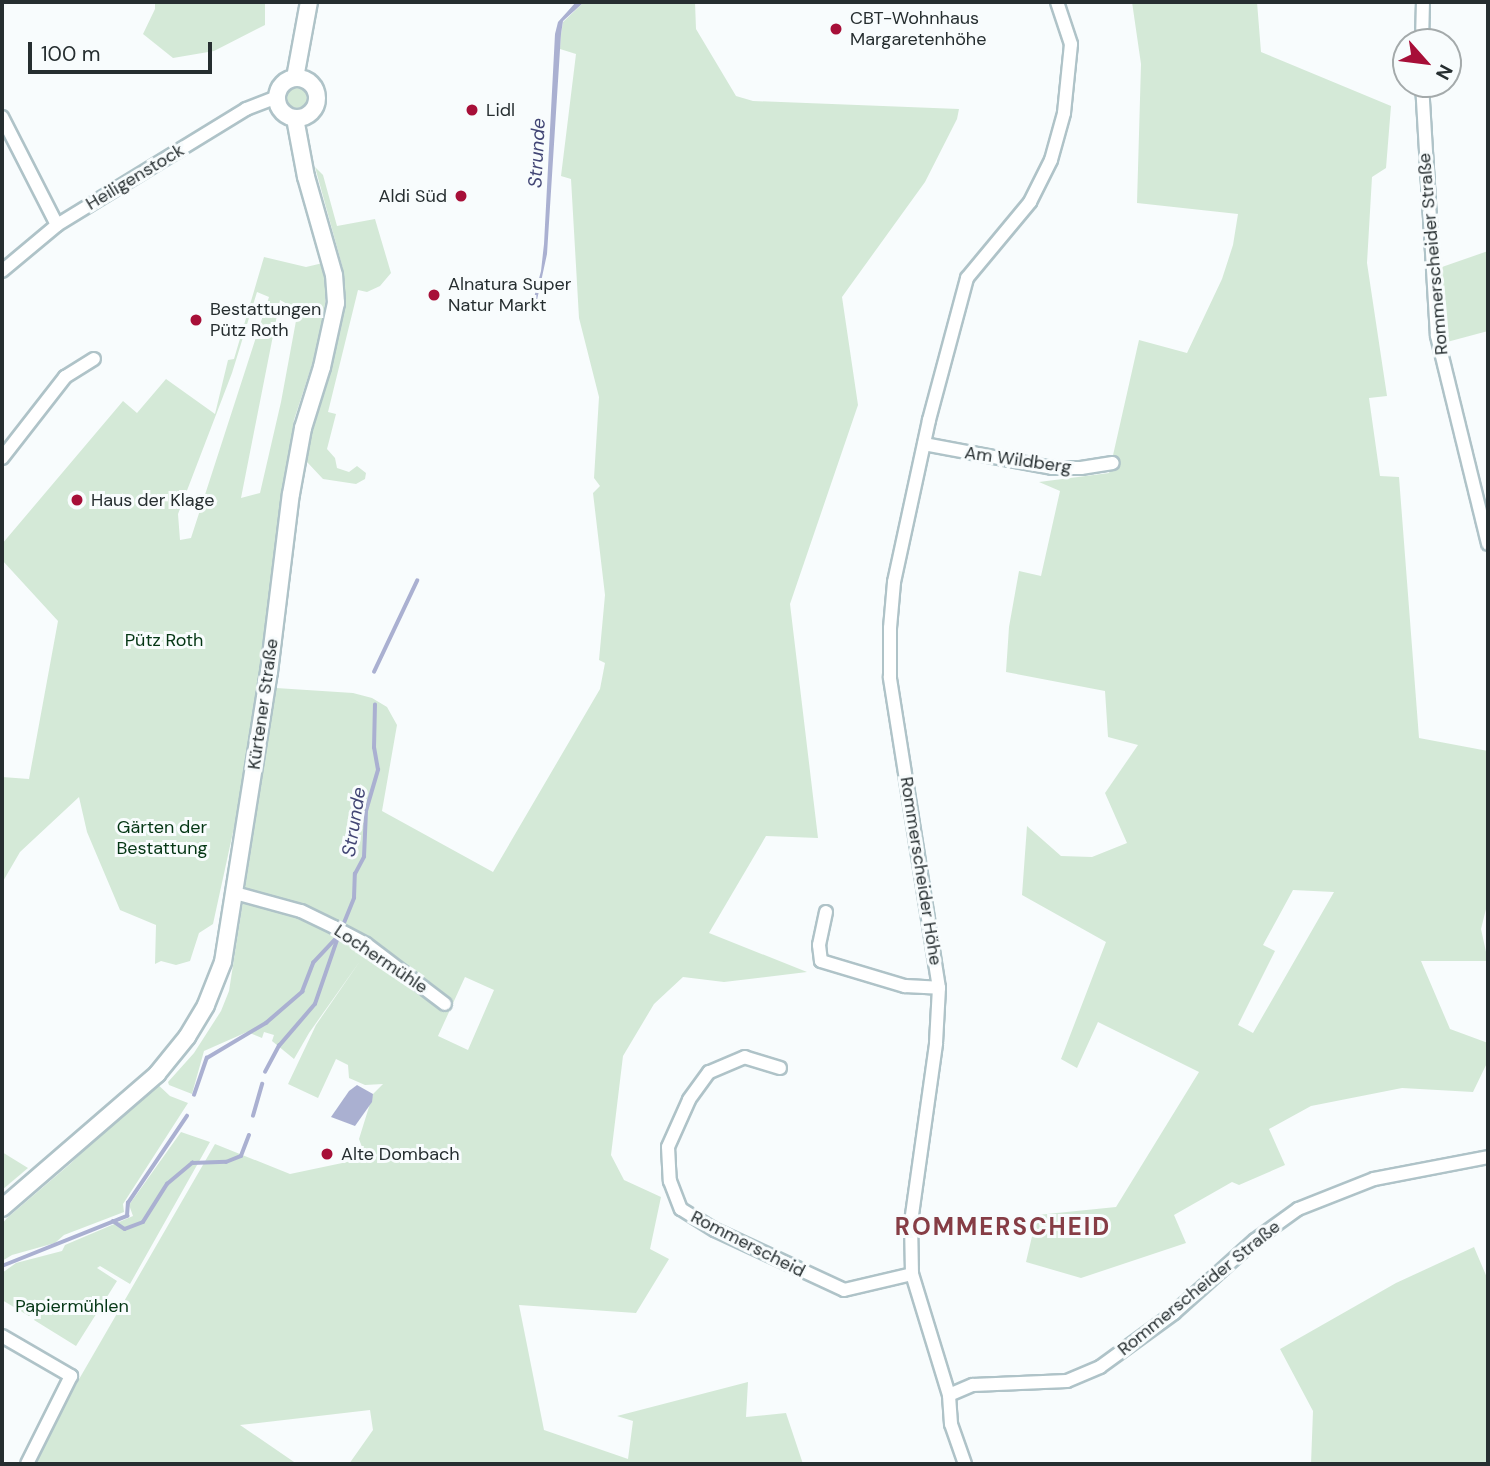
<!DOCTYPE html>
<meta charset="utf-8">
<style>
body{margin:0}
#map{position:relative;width:1490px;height:1466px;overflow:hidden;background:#f8fcfd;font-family:"DM Sans",sans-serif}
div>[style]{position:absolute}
.green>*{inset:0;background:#d4e9d7}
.round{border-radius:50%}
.water>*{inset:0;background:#aab0d1}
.stream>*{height:3.5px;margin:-1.75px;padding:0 1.75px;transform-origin:1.75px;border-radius:1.75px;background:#aab0d1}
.roads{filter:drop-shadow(2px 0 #afc3c8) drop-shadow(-2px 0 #afc3c8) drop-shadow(0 2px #afc3c8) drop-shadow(0 -2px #afc3c8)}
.street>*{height:12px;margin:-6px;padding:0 6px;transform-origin:6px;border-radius:6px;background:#fff}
.secondary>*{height:16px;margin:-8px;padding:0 8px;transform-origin:8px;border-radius:8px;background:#fff}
.secondary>.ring{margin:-8px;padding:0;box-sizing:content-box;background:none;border:16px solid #fff;border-radius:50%}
.dots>*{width:19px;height:19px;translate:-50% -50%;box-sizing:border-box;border:4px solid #f8fcfd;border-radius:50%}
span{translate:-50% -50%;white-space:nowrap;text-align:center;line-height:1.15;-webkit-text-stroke:6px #f8fcfd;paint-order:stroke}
.poi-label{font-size:18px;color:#262e30}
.left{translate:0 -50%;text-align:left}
.right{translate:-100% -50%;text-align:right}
.street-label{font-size:18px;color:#262e30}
.park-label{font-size:18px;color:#043614}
.water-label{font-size:19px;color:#424675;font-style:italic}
.district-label{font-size:24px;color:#863d45;font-weight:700;letter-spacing:2px}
.frame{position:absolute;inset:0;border:4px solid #262e30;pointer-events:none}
.north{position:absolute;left:1392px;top:28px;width:70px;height:70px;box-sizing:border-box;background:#f8fcfd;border:2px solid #a4aaab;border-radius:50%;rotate:118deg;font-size:19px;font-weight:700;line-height:28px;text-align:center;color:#262e30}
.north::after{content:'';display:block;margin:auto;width:24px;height:32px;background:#a70f38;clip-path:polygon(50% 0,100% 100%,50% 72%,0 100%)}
.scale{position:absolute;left:28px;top:42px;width:184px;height:32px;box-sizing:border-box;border:4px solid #262e30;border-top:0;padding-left:9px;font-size:21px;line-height:24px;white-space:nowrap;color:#262e30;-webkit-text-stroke:5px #f8fcfd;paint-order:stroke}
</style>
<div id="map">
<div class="green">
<div style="clip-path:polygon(155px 2px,265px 2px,265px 25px,214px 51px,173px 58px,143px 34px,155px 9px)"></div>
<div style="clip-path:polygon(evenodd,584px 2px,695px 2px,696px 29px,736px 96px,753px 101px,959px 109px,957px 119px,925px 182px,842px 297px,858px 405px,790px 604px,818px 838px,766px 836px,709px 933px,807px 972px,724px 982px,683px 977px,654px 1004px,623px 1056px,611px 1155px,624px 1180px,661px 1197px,650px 1249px,669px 1259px,636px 1313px,519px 1305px,544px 1430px,628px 1459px,633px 1421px,617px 1416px,748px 1382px,746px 1417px,786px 1413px,803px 1464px,349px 1464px,373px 1430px,370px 1410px,240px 1425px,297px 1464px,30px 1464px,215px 1144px,290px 1174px,366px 1158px,359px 1139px,373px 1094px,383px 1084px,365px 1085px,349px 1078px,348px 1065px,336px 1059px,318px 1098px,288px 1084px,316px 1025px,360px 961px,309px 1033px,294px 1059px,272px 1041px,274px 1035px,264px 1032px,262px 1038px,247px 1032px,204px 1051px,192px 1094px,169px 1085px,168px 1082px,194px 1053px,221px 1011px,229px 991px,276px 688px,353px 693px,372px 698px,387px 707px,397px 725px,382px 811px,493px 872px,600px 689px,605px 663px,599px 660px,605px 595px,593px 493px,600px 486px,594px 478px,599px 397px,579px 318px,571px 179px,561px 176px,576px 54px,560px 49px,561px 34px,563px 22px,584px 2px,465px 977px,494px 990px,468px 1050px,438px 1036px,465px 977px)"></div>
<div style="clip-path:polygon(evenodd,1132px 2px,1257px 2px,1261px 52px,1391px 106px,1386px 168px,1372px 177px,1367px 263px,1387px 396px,1369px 398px,1380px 476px,1399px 477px,1419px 738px,1488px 751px,1488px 901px,1481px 929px,1488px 961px,1421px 961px,1450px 1029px,1488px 1043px,1488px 1061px,1473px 1092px,1402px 1088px,1311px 1106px,1269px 1129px,1285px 1165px,1239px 1185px,1232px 1182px,1174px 1215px,1186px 1243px,1081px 1278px,1026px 1262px,1037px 1215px,1116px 1207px,1199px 1072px,1098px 1022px,1077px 1068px,1061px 1059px,1106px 942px,1022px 895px,1027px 826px,1061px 856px,1092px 857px,1127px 843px,1105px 793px,1138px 745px,1108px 737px,1105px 691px,1006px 672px,1009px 627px,1019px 571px,1041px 576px,1060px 491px,1039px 482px,1109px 473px,1139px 340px,1187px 353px,1222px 279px,1233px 245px,1238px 214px,1137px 203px,1141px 64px,1132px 2px,1293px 890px,1334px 892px,1253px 1033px,1238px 1025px,1275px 951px,1263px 945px,1293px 890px)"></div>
<div class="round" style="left:287px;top:88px;width:20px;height:20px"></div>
<div style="clip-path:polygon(315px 167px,323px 175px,337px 226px,375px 219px,391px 273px,380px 286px,367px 292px,358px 290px,328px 412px,336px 414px,327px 449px,335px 458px,337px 468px,349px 472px,357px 466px,366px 473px,365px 479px,356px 484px,323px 479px,307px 462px,313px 424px,340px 331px,345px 288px,343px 269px)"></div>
<div style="clip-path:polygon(1488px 251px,1488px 331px,1447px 342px,1442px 267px)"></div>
<div style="clip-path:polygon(evenodd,264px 257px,306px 267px,323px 263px,327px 286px,325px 304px,317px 349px,294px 420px,247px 768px,213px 924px,199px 933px,190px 961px,176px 965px,161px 961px,155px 964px,156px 925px,120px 910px,87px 832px,79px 797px,20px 852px,2px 883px,2px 777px,29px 779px,58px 621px,2px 560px,2px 544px,123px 401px,137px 413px,166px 379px,215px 414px,228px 360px,234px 359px,264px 257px,257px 292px,269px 297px,191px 538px,180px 540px,178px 514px,232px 373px,257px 292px,264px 257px,280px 300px,298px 310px,281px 402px,260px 493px,241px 498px,280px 300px)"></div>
<div style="clip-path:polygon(154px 1081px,170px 1096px,188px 1103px,123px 1204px,124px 1212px,64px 1235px,55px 1243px,12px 1255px,2px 1261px,2px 1224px,7px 1218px,70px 1164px)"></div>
<div style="clip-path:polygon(181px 1132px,210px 1142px,130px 1284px,100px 1266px,97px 1268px,117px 1281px,76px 1346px,34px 1320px,43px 1304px,29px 1316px,2px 1300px,2px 1273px,16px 1263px,62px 1251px,65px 1245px,133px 1216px,129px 1205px)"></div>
<div style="clip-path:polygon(2px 1152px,28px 1168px,2px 1190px)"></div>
<div style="clip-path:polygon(1474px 1247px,1488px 1280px,1488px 1464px,1311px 1464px,1313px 1411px,1280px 1349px,1396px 1283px)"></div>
</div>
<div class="water">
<div style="clip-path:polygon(576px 2px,584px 2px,563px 21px,561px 34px,547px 254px,534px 314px,530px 313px,541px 271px,544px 244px,555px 34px,558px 22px)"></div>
<div style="clip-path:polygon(357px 1085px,373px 1094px,372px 1102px,355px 1126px,331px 1117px,349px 1091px)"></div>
</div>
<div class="stream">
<div style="left:374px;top:672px;width:101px;rotate:-64.7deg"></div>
<div style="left:342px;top:928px;width:32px;rotate:-68deg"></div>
<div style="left:354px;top:898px;width:24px;rotate:-88deg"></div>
<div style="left:355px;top:874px;width:19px;rotate:-62deg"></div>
<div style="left:364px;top:857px;width:46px;rotate:-87.5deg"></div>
<div style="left:366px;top:811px;width:43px;rotate:-73.7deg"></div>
<div style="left:378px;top:770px;width:22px;rotate:-100deg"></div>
<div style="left:374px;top:748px;width:43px;rotate:-88.7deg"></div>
<div style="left:265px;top:1072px;width:30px;rotate:-62deg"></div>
<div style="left:279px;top:1046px;width:55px;rotate:-49.4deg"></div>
<div style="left:315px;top:1004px;width:68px;rotate:-71deg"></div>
<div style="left:194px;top:1095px;width:39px;rotate:-71deg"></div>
<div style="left:207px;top:1058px;width:69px;rotate:-30.7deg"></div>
<div style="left:266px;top:1023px;width:48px;rotate:-40.7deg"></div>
<div style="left:302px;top:992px;width:31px;rotate:-69deg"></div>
<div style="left:313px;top:963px;width:38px;rotate:-47deg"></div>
<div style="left:253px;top:1116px;width:33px;rotate:-74deg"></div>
<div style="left:113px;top:1221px;width:14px;rotate:34deg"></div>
<div style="left:125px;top:1229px;width:19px;rotate:-21deg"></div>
<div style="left:143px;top:1222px;width:45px;rotate:-57.7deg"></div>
<div style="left:167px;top:1184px;width:33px;rotate:-40deg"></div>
<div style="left:192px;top:1163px;width:34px;rotate:-2deg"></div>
<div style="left:226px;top:1162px;width:16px;rotate:-22deg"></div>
<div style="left:241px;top:1156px;width:22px;rotate:-69deg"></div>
<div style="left:2px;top:1266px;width:135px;rotate:-21.8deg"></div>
<div style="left:127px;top:1216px;width:13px;rotate:-86deg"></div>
<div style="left:128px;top:1203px;width:105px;rotate:-55.9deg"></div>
</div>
<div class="roads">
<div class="street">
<div style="left:1422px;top:42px;width:40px;rotate:-88.6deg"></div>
<div style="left:1422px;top:84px;width:252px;rotate:86.6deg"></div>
<div style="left:1437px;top:336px;width:214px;rotate:76.2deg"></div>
<div style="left:2px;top:117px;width:121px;rotate:63deg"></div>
<div style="left:2px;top:271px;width:72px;rotate:-39.9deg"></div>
<div style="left:57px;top:225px;width:222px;rotate:-31.5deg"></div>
<div style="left:246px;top:109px;width:33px;rotate:-21deg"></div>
<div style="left:924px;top:444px;width:130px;rotate:10.6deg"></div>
<div style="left:1052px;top:468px;width:29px"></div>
<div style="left:1081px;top:468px;width:32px;rotate:-9deg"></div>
<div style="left:2px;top:458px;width:103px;rotate:-52.1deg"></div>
<div style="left:65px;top:377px;width:34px;rotate:-32deg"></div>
<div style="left:235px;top:893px;width:68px;rotate:15.3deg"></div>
<div style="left:301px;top:911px;width:37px;rotate:26deg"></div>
<div style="left:334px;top:927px;width:36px;rotate:28deg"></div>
<div style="left:366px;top:944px;width:99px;rotate:37.2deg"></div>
<div style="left:826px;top:912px;width:34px;rotate:102deg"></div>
<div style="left:819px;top:945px;width:16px;rotate:83deg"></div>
<div style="left:821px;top:961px;width:88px;rotate:16.6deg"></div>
<div style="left:905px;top:986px;width:34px;rotate:3deg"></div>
<div style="left:780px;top:1068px;width:37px;rotate:-163deg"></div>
<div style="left:745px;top:1057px;width:39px;rotate:157deg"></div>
<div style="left:709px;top:1072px;width:34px;rotate:126deg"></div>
<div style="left:689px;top:1100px;width:51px;rotate:114.1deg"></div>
<div style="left:668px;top:1147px;width:34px;rotate:87deg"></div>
<div style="left:670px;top:1181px;width:30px;rotate:69deg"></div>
<div style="left:681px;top:1209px;width:40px;rotate:32deg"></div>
<div style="left:715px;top:1230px;width:142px;rotate:24.9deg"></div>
<div style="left:844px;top:1290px;width:70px;rotate:-13.2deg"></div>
<div style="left:2px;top:1336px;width:80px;rotate:30.1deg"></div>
<div style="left:71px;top:1376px;width:98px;rotate:116.6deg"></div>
<div style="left:949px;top:1395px;width:26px;rotate:-23deg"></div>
<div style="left:973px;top:1385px;width:94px;rotate:-2.4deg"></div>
<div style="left:1067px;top:1381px;width:36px;rotate:-23deg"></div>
<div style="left:1100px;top:1367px;width:92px;rotate:-36.1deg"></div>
<div style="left:1174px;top:1313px;width:109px;rotate:-42deg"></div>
<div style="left:1255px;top:1240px;width:53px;rotate:-35.8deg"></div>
<div style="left:1298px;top:1209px;width:82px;rotate:-21.5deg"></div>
<div style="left:1374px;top:1179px;width:116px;rotate:-10.9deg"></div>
<div style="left:965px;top:1464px;width:42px;rotate:-109.3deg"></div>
<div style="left:951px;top:1424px;width:29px;rotate:-94deg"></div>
<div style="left:949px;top:1395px;width:127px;rotate:-107deg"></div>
<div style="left:912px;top:1274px;width:52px;rotate:-91.1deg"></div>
<div style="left:911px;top:1222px;width:181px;rotate:-82deg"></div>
<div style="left:936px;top:1043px;width:55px;rotate:-86.9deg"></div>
<div style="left:939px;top:988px;width:315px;rotate:-99deg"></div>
<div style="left:890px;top:677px;width:49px;rotate:-90deg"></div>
<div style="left:890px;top:628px;width:46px;rotate:-85deg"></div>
<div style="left:894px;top:582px;width:166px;rotate:-77.8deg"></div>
<div style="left:929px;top:420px;width:147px;rotate:-75deg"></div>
<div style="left:967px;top:278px;width:99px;rotate:-50.3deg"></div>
<div style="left:1030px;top:202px;width:47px;rotate:-63.4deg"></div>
<div style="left:1051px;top:160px;width:49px;rotate:-74.5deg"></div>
<div style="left:1064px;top:113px;width:69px;rotate:-84.2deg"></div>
<div style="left:1071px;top:44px;width:44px;rotate:-108.4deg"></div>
</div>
<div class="secondary">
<div class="ring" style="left:277px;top:78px;width:24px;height:24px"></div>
<div style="left:295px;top:78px;width:77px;rotate:-79.6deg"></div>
<div style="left:2px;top:1208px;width:205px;rotate:-40.8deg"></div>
<div style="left:157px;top:1074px;width:48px;rotate:-51deg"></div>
<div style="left:187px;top:1037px;width:37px;rotate:-59deg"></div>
<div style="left:206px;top:1005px;width:46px;rotate:-68.4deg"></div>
<div style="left:223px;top:962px;width:294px;rotate:-81deg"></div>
<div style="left:269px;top:672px;width:179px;rotate:-83deg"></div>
<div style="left:291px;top:494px;width:67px;rotate:-79.7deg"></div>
<div style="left:303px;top:428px;width:64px;rotate:-72.7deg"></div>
<div style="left:322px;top:367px;width:66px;rotate:-77.7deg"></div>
<div style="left:336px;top:303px;width:28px;rotate:-94deg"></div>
<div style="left:334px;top:275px;width:102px;rotate:-105.9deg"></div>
<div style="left:306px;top:177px;width:60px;rotate:-100.6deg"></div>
</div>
</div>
<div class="dots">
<div style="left:836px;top:29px;background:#a70f38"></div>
<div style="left:472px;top:110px;background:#a70f38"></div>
<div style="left:461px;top:196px;background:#a70f38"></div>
<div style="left:434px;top:295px;background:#a70f38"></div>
<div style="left:196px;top:320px;background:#a70f38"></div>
<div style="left:77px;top:500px;background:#a70f38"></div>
<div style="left:327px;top:1154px;background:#a70f38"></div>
</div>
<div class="poi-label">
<span class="left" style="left:850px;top:29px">CBT-Wohnhaus<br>Margaretenhöhe</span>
<span class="left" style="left:486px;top:110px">Lidl</span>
<span class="right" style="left:447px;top:196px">Aldi Süd</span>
<span class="left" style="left:448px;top:295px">Alnatura Super<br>Natur Markt</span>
<span class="left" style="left:210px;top:320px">Bestattungen<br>Pütz Roth</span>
<span class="left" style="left:91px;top:500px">Haus der Klage</span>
<span class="left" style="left:341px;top:1154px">Alte Dombach</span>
</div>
<div class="street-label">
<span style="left:135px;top:177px;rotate:-31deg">Heiligenstock</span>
<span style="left:1433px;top:254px;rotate:-95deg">Rommerscheider Straße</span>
<span style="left:1018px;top:460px;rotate:8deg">Am Wildberg</span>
<span style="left:263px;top:704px;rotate:-82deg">Kürtener Straße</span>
<span style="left:921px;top:871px;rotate:81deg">Rommerscheider Höhe</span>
<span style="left:381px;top:959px;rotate:34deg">Lochermühle</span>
<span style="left:748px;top:1244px;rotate:27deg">Rommerscheid</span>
<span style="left:1199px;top:1288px;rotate:-39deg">Rommerscheider Straße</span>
</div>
<div class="park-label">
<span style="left:164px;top:640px">Pütz Roth</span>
<span style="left:162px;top:838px">Gärten der<br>Bestattung</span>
<span style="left:72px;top:1306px">Papiermühlen</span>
</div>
<div class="water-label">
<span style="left:537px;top:153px;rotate:-87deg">Strunde</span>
<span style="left:354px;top:822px;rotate:-81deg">Strunde</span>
</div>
<div class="district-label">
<span style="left:1003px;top:1227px">ROMMERSCHEID</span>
</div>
<div class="frame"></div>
<div class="north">N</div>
<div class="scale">100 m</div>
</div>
